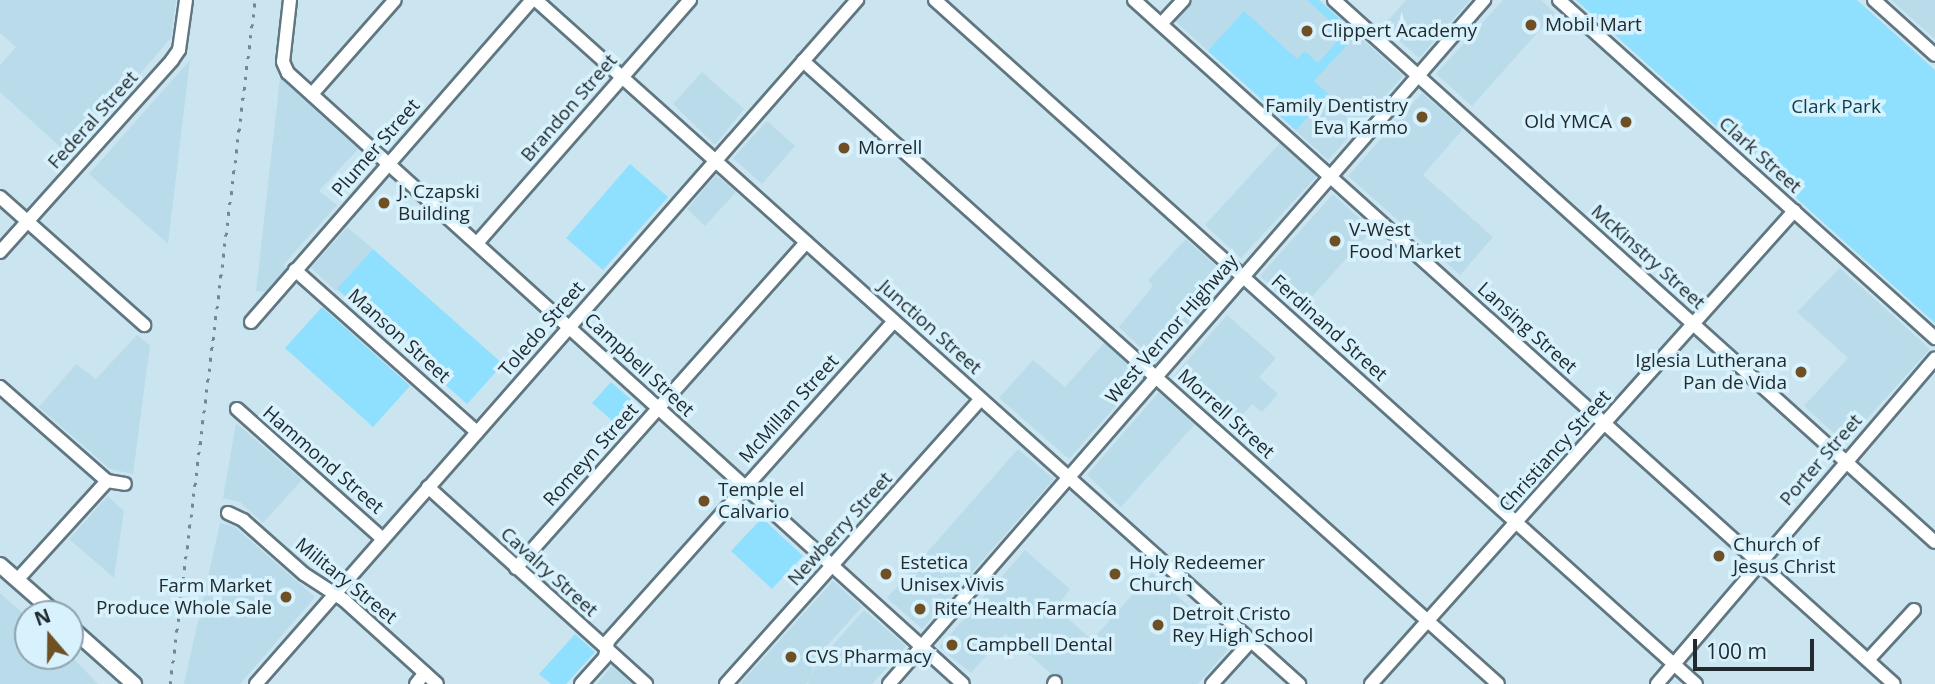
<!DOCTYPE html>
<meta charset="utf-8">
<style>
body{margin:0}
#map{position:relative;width:1935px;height:684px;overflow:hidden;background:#cbe5f0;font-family:"Open Sans",sans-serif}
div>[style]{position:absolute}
.built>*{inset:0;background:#b9dbea}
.green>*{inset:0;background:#8fdffe}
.roads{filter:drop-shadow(2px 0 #607781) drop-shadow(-2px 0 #607781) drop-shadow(0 2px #607781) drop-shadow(0 -2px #607781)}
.minor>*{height:12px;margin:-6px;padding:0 6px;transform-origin:6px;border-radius:6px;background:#fff}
.major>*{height:14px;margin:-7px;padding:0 7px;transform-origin:7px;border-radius:7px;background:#fff}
.rail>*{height:2.5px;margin-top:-1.25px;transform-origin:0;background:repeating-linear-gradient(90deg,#76888f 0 3.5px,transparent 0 10.5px)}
.dots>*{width:19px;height:19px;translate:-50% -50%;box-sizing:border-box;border:4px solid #d8f2fd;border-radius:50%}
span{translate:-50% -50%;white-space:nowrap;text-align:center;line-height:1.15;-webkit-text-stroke:7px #d8f2fd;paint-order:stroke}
.poi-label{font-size:19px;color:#212b2f}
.left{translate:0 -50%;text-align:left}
.right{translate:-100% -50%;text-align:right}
.park-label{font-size:19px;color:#0b3d4d}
.street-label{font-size:19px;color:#212b2f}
.north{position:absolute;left:14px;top:600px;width:70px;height:70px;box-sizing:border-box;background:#d8f2fd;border:2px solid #8fa2ab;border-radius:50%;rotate:340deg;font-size:19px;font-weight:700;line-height:28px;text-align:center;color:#212b2f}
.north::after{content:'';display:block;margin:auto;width:24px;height:32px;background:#6e5024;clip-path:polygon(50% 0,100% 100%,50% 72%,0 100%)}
.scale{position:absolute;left:1693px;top:639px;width:121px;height:32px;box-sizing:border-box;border:4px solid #212b2f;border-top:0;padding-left:9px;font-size:21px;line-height:24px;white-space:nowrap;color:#212b2f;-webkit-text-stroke:5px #d8f2fd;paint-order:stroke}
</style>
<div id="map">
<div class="built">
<div style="clip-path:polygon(0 0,176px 0,171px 38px,70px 156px,0 92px,0 65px,16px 47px,0 33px)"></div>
<div style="clip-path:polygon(1193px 0,1319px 0,1403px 76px,1328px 160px,1175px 21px)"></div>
<div style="clip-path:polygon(1406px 0,1470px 0,1419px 58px,1383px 26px)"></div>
<div style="clip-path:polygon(1503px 0,1541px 0,1555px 13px,1472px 106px,1436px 74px)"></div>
<div style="clip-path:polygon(1891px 0,1935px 0,1935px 39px)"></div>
<div style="clip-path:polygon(190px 60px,168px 244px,89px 174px)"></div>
<div style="clip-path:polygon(702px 72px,744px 109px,715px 145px,673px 104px)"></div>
<div style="clip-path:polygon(280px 78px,358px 149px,319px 191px,337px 205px,283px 265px,287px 269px,270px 292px,256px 291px)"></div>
<div style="clip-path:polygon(1422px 93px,1463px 129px,1423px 175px,1493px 237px,1460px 275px,1348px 176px)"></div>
<div style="clip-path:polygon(767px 121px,795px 146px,762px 184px,733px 158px)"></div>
<div style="clip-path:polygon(1280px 143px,1317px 176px,1241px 258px,1205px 225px)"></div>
<div style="clip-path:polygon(716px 175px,736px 192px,705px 226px,687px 209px)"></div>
<div style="clip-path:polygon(1333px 194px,1372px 230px,1299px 311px,1260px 276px)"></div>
<div style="clip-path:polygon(347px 227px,373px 249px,336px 291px,311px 268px)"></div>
<div style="clip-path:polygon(1186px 239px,1228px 277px,1155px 361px,1119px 327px,1153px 286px,1148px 280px)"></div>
<div style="clip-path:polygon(1840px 268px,1930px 349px,1845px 443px,1804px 406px,1848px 358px,1797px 312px)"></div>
<div style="clip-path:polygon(1227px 315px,1276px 358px,1259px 377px,1278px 394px,1262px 412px,1252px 404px,1231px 427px,1174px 376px)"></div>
<div style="clip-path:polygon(137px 335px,150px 345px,133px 474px,110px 469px,39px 407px,76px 364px,96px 379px)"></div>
<div style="clip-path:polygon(1105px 342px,1143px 375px,1069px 459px,999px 398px,1033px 360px,1065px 387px)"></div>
<div style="clip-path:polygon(1159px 392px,1195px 424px,1121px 507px,1087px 475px)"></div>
<div style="clip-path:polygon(236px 423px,302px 480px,263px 523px,240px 502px,223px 498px)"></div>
<div style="clip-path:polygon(1018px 449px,1054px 479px,922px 629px,887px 598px)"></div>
<div style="clip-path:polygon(108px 496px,124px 511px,114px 578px,69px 539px)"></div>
<div style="clip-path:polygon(220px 523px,235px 527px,315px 597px,240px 684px,184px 684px)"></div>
<div style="clip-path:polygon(1025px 550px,1070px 589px,1056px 608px,1092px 640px,1152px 573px,1232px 645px,1198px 684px,1063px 684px,1005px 634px,971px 673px,939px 647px)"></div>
<div style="clip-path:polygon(833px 581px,862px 607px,815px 659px,810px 680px,806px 684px,740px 684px)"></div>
<div style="clip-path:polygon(0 593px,28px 618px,28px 656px,70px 655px,98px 684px,0 684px)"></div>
<div style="clip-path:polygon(864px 610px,906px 646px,872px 684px,808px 684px,816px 664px)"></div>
<div style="clip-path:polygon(612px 666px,632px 684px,597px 684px)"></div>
</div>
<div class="green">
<div style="clip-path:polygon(1307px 0,1319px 0,1357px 34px,1314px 81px,1328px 94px,1296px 130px,1208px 51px,1244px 11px,1297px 59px,1305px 51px,1318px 63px,1344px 34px)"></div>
<div style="clip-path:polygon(1576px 0,1857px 0,1935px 70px,1935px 323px)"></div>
<div style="clip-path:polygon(630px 164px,668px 197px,603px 270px,566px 238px)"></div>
<div style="clip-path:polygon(373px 249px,503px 364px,467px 404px,337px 289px)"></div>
<div style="clip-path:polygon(322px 307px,410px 386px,373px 427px,285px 348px)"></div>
<div style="clip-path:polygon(611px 382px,643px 410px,624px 431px,592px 403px)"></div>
<div style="clip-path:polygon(762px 518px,803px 556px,772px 589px,731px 551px)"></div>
<div style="clip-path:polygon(575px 634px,595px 652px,566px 684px,551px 684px,539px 674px)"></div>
</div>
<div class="roads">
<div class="minor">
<div style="left:290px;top:0;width:62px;rotate:96.4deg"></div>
<div style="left:283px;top:62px;width:12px;rotate:66deg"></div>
<div style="left:288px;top:73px;width:910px;rotate:42.15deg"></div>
<div style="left:536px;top:0;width:1025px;rotate:41.87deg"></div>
<div style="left:935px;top:0;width:1023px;rotate:41.95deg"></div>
<div style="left:1134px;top:0;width:1022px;rotate:41.99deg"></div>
<div style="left:1334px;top:0;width:809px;rotate:42.05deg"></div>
<div style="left:1559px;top:0;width:506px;rotate:41.95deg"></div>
<div style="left:1874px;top:0;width:82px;rotate:42deg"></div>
<div style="left:1161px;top:24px;width:33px;rotate:-47deg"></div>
<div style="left:803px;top:61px;width:933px;rotate:41.87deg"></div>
<div style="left:312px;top:94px;width:125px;rotate:-48.6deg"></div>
<div style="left:0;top:197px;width:193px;rotate:41.6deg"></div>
<div style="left:478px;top:242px;width:322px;rotate:-48.8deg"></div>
<div style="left:0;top:252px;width:258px;rotate:-48.1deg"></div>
<div style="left:172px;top:60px;width:12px;rotate:-55deg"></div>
<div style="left:179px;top:50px;width:50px;rotate:-82deg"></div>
<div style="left:295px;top:270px;width:244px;rotate:41.7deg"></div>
<div style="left:251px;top:322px;width:427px;rotate:-48.9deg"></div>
<div style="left:0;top:387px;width:142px;rotate:41.3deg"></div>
<div style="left:107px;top:481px;width:18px;rotate:9deg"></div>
<div style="left:237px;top:409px;width:195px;rotate:41.7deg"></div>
<div style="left:428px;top:487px;width:294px;rotate:42.1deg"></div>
<div style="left:228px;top:513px;width:17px;rotate:25deg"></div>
<div style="left:243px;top:520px;width:81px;rotate:41.5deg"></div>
<div style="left:304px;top:574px;width:48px;rotate:33deg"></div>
<div style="left:344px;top:600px;width:125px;rotate:42.1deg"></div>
<div style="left:516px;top:568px;width:436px;rotate:-48.3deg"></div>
<div style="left:17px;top:580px;width:134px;rotate:-47.7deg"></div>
<div style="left:1868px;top:660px;width:68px;rotate:-47.4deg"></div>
<div style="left:256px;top:684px;width:911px;rotate:-48.7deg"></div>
<div style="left:416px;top:684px;width:14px;rotate:-51deg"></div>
<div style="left:581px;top:684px;width:36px;rotate:-48deg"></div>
<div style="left:605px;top:657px;width:16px;rotate:-79deg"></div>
<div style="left:608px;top:641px;width:429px;rotate:-48.2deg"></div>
<div style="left:726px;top:684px;width:382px;rotate:-48.2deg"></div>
<div style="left:889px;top:684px;width:907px;rotate:-48.98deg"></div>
<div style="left:1054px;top:684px;width:2px;rotate:-63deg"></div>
<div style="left:1212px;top:684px;width:58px;rotate:-47.8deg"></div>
<div style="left:1371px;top:684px;width:635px;rotate:-48.19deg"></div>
<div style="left:1657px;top:684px;width:428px;rotate:-49.5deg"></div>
</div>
<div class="major">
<div style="left:0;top:565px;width:74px;rotate:41.2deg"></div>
<div style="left:70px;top:627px;width:86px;rotate:41.7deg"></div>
</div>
</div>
<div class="rail">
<div style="left:170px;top:684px;width:689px;rotate:-82.92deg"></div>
</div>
<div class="dots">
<div style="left:1531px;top:25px;background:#6e5024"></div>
<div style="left:1307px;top:31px;background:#6e5024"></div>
<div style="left:1422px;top:117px;background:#6e5024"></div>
<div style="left:1626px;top:122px;background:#6e5024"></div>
<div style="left:844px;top:148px;background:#6e5024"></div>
<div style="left:384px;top:203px;background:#6e5024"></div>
<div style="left:1335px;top:241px;background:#6e5024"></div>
<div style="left:1801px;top:372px;background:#6e5024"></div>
<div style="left:704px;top:501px;background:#6e5024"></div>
<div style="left:1719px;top:556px;background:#6e5024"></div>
<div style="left:886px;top:574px;background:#6e5024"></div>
<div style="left:1115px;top:574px;background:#6e5024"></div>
<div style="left:286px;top:597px;background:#6e5024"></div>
<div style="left:920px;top:609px;background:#6e5024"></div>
<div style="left:1158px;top:625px;background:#6e5024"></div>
<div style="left:952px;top:645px;background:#6e5024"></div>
<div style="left:791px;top:657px;background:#6e5024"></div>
</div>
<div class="poi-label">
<span class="left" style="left:1545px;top:25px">Mobil Mart</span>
<span class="left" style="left:1321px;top:31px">Clippert Academy</span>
<span class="right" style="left:1408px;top:117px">Family Dentistry<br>Eva Karmo</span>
<span class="right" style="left:1612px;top:122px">Old YMCA</span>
<span class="left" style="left:858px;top:148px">Morrell</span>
<span class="left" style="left:398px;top:203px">J. Czapski<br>Building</span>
<span class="left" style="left:1349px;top:241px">V-West<br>Food Market</span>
<span class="right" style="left:1787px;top:372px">Iglesia Lutherana<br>Pan de Vida</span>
<span class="left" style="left:718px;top:501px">Temple el<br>Calvario</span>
<span class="left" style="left:1733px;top:556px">Church of<br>Jesus Christ</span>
<span class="left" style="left:900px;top:574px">Estetica<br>Unisex Vivis</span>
<span class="left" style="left:1129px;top:574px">Holy Redeemer<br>Church</span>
<span class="right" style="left:272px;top:597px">Farm Market<br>Produce Whole Sale</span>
<span class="left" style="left:934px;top:609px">Rite Health Farmacía</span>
<span class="left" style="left:1172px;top:625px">Detroit Cristo<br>Rey High School</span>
<span class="left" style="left:966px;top:645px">Campbell Dental</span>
<span class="left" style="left:805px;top:657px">CVS Pharmacy</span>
</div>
<div class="park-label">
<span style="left:1836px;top:107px">Clark Park</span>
</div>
<div class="street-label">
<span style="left:569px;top:108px;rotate:-49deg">Brandon Street</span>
<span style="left:93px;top:120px;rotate:-48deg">Federal Street</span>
<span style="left:376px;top:148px;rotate:-49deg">Plumer Street</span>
<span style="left:1760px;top:155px;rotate:42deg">Clark Street</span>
<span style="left:1648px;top:257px;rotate:42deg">McKinstry Street</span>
<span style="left:930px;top:327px;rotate:42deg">Junction Street</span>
<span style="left:1329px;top:328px;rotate:42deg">Ferdinand Street</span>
<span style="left:1527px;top:328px;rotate:42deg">Lansing Street</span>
<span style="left:542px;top:329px;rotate:-49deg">Toledo Street</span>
<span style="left:1172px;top:329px;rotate:-49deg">West Vernor Highway</span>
<span style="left:399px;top:336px;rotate:42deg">Manson Street</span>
<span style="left:639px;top:365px;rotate:43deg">Campbell Street</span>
<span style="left:789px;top:409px;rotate:-48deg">McMillan Street</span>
<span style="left:1226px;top:414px;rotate:42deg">Morrell Street</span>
<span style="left:1555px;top:451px;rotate:-48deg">Christiancy Street</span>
<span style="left:591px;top:455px;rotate:-48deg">Romeyn Street</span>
<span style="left:323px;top:460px;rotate:41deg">Hammond Street</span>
<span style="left:1821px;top:460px;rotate:-49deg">Porter Street</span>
<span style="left:840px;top:529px;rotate:-48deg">Newberry Street</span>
<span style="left:549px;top:572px;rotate:42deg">Cavalry Street</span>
<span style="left:346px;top:581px;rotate:39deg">Military Street</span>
</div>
<div class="north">N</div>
<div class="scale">100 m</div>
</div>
